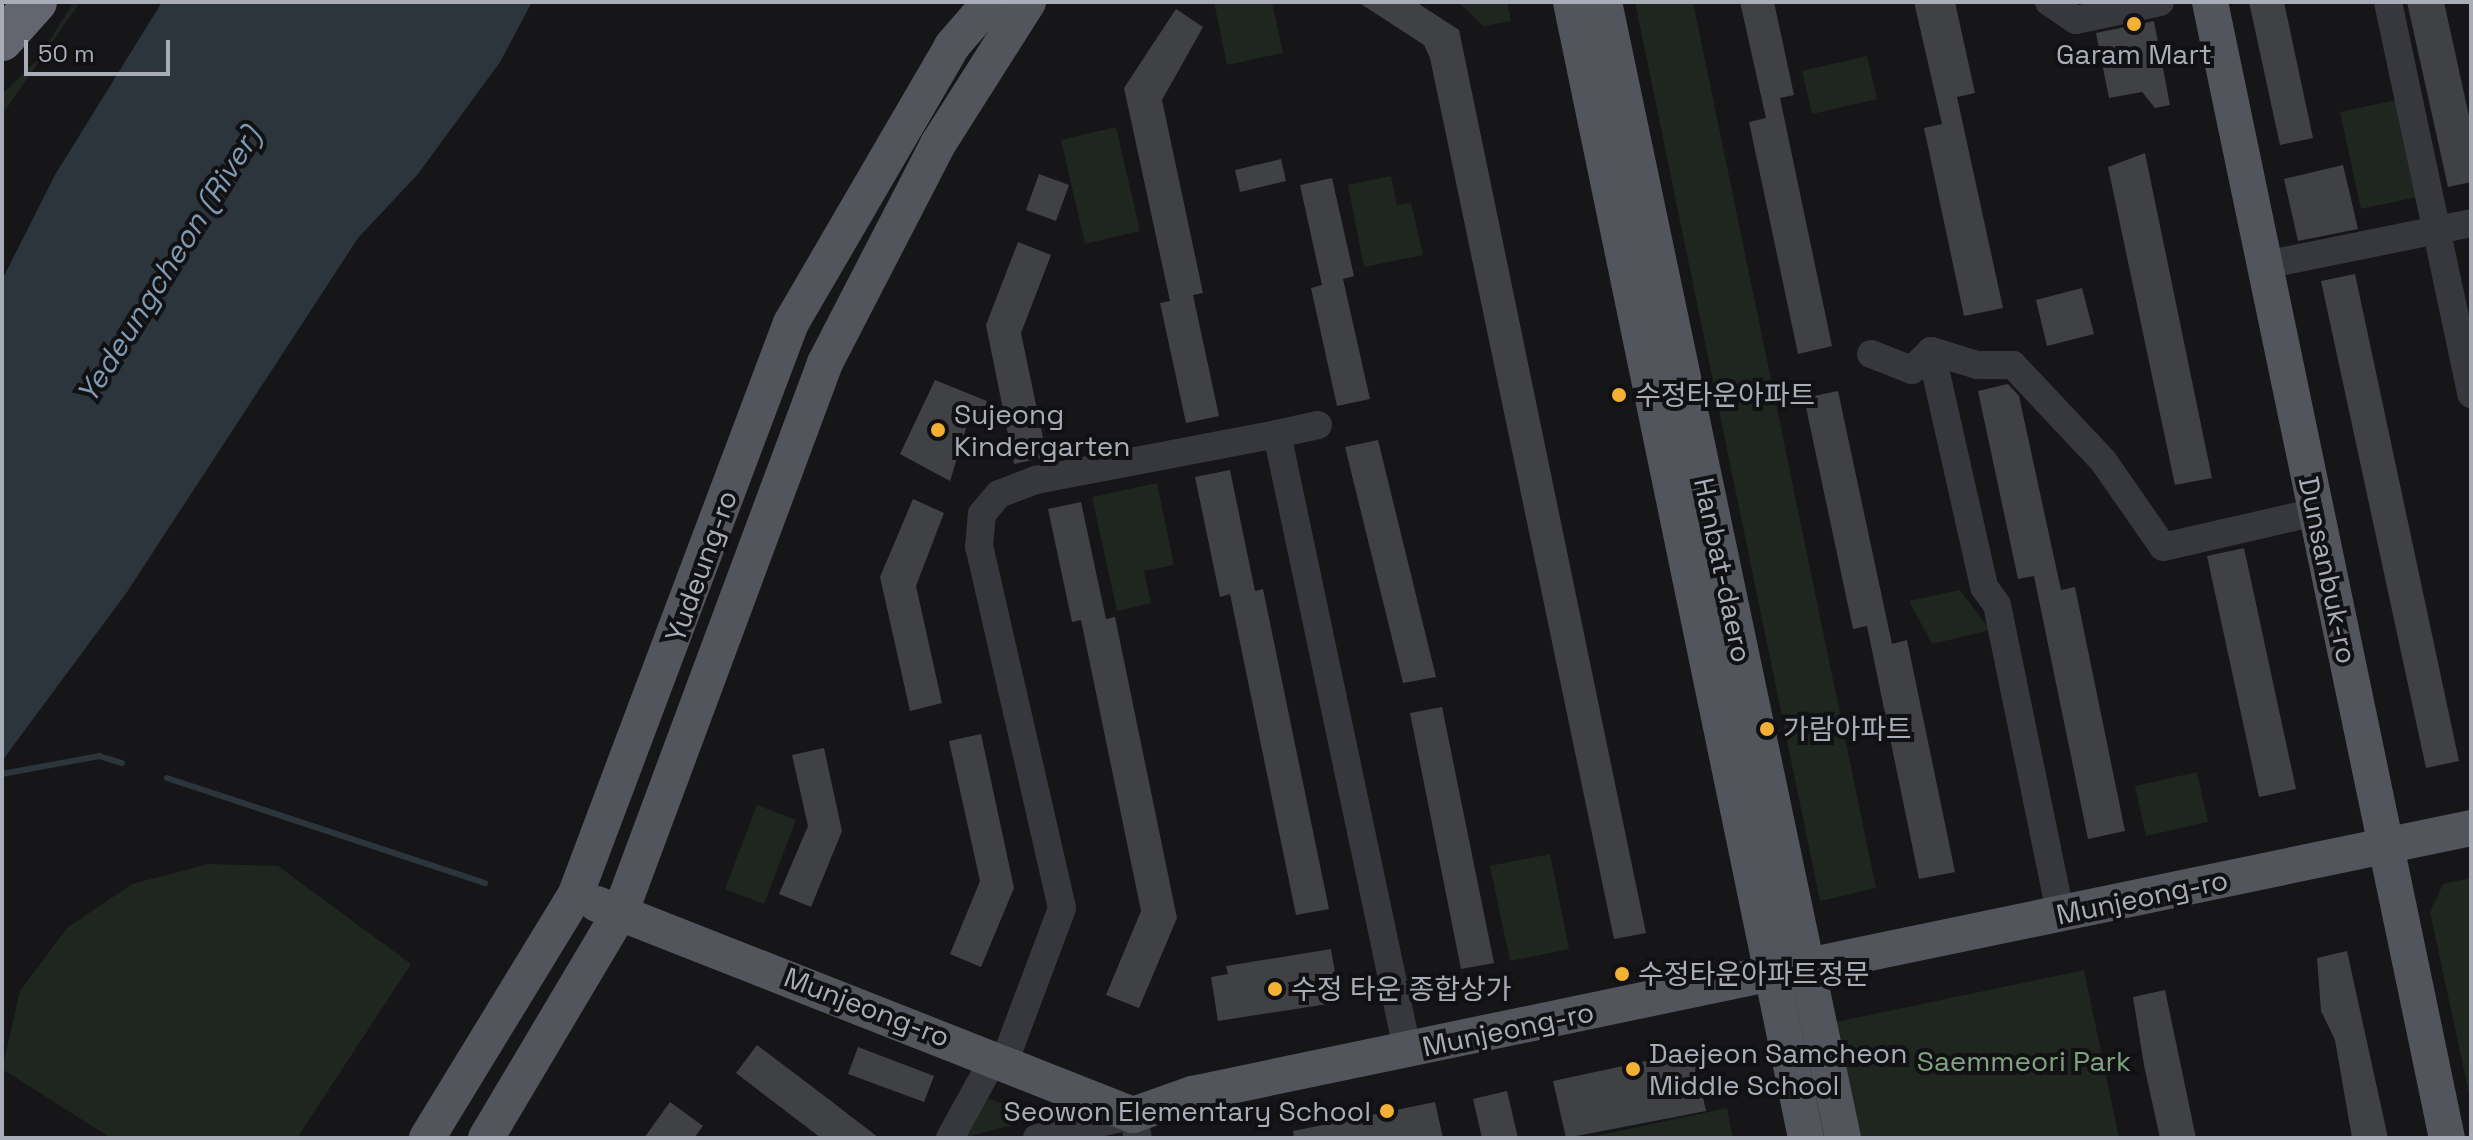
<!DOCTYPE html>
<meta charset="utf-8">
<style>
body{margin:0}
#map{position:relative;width:2473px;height:1140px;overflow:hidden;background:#161618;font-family:"Space Grotesk","Noto Sans KR",sans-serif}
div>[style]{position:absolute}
.green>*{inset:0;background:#1e261f}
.water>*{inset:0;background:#2c353c}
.stream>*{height:6px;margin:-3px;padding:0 3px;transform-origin:3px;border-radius:3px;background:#2c353c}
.building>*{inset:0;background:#404145}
.minor>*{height:28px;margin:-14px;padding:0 14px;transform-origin:14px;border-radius:14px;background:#37383d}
.major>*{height:36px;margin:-18px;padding:0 18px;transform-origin:18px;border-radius:18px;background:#53555c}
.highway>*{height:42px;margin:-21px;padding:0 21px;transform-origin:21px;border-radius:21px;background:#63666e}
.dots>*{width:22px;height:22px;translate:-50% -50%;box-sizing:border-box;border:4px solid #111113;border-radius:50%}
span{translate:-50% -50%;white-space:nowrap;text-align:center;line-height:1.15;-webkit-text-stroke:8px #111113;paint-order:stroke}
.poi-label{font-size:28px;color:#a8adb8}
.left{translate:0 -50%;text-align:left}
.right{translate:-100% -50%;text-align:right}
.street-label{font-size:28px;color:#a8adb8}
.park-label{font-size:28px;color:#7fa381}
.water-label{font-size:30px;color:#7f9bb3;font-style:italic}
.frame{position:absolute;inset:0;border:4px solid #a8adb8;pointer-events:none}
.scale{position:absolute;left:24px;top:40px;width:146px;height:36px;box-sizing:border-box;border:4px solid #a8adb8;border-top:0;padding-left:10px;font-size:24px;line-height:28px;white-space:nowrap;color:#a8adb8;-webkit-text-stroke:6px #111113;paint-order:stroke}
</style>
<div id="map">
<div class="green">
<div style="clip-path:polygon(74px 2px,80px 2px,2px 115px,2px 94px,37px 60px)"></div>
<div style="clip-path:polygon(1214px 2px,1272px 2px,1283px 53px,1227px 65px)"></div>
<div style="clip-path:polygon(1458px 2px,1507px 2px,1511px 21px,1483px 26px)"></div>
<div style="clip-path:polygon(1635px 2px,1693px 2px,1876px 888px,1820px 901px)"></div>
<div style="clip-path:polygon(1867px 56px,1877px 99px,1812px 114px,1802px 71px)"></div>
<div style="clip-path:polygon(2396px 100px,2417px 197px,2361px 209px,2340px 112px)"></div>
<div style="clip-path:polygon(1116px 127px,1140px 231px,1085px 244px,1061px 140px)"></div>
<div style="clip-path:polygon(1391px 176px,1397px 205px,1411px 203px,1423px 255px,1364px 267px,1348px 185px)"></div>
<div style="clip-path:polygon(1157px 483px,1174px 565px,1144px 571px,1151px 603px,1117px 611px,1092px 497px)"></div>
<div style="clip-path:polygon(1960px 590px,1990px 630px,1932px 644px,1909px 601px)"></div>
<div style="clip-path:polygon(2197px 772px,2208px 822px,2146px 836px,2135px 786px)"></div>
<div style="clip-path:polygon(757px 805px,796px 820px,764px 904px,725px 889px)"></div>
<div style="clip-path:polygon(1550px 854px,1569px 949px,1510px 961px,1490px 866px)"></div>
<div style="clip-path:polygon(208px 864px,278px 866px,411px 964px,297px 1138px,111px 1138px,2px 1069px,20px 991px,67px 928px,132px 884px)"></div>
<div style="clip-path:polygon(2471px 878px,2471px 1103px,2430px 912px,2443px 884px)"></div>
<div style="clip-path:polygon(2084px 970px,2119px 1138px,1860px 1138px,1836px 1022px)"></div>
<div style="clip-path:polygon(984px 1097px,1007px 1105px,1024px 1122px,962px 1138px)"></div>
<div style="clip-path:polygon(1727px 1108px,1733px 1138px,1586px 1138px)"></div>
</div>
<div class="water">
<div style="clip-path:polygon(162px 2px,532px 2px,500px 62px,418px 174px,358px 238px,127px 592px,2px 761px,2px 280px,55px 175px)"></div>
</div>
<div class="stream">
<div style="left:2px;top:774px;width:99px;rotate:-10.5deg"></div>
<div style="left:99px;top:756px;width:24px;rotate:17deg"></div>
<div style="left:167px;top:778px;width:335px;rotate:18.3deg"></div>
</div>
<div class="building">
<div style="clip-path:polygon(1358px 2px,1416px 2px,1459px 30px,1646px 933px,1614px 939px,1430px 58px,1424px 45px)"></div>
<div style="clip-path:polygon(1740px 2px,1774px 2px,1794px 95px,1780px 98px,1832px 346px,1798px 354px,1749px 122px,1766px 118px)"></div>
<div style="clip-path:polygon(1914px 2px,1955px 2px,1975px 93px,1957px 97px,2003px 308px,1964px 316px,1924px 128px,1942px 124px)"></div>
<div style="clip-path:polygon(2249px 2px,2284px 2px,2313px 138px,2280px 145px)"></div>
<div style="clip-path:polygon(2407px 2px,2444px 2px,2471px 125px,2471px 182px,2448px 187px)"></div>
<div style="clip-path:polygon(1176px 9px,1203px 27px,1162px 100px,1203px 293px,1193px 295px,1219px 416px,1186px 423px,1160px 303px,1170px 301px,1124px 88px)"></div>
<div style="clip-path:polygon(2154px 21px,2170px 105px,2155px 108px,2142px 92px,2109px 98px,2096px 33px)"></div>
<div style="clip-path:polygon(2145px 153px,2212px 478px,2175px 485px,2108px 167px)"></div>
<div style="clip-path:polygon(1281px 159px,1286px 181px,1240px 192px,1235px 170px)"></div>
<div style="clip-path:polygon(2343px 165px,2358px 229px,2298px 241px,2284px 179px)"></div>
<div style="clip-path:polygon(1039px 174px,1069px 185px,1056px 221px,1026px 210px)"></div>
<div style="clip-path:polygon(1332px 178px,1354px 276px,1343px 279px,1370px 399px,1337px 406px,1311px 288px,1322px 285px,1300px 185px)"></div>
<div style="clip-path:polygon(1018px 242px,1051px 255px,1021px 333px,1047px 457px,1014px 464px,986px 325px)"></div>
<div style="clip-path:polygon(2355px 274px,2459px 761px,2426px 768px,2321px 281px)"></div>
<div style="clip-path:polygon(2082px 288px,2094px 334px,2047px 346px,2036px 300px)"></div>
<div style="clip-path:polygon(935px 380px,987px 401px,978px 426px,968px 422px,950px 481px,900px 454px)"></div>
<div style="clip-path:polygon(2008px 384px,2019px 396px,2061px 590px,2075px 587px,2125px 831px,2088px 839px,2034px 576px,2018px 579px,1978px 391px)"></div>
<div style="clip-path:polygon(1838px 391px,1892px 644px,1907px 640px,1955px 872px,1919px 879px,1867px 626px,1853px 629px,1804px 398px)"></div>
<div style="clip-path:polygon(1378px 440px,1436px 677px,1403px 683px,1345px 447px)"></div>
<div style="clip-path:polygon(1230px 470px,1255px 591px,1263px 589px,1329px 909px,1296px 915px,1230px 594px,1220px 597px,1195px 477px)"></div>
<div style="clip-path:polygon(913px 499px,944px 513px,916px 586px,942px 703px,910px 711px,880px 577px)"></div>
<div style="clip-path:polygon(1081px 502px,1106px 619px,1115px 617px,1177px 918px,1139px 1008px,1106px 995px,1141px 911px,1081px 620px,1072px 622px,1048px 509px)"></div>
<div style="clip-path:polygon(2244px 548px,2296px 789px,2259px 797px,2207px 556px)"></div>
<div style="clip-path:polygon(1442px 707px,1494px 963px,1461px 969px,1410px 713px)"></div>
<div style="clip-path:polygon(981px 734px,1014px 888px,981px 967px,950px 954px,980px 881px,949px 741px)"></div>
<div style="clip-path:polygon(824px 748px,842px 831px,811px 907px,779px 894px,808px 826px,792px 755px)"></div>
<div style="clip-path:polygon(1331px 949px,1340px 1002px,1218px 1021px,1211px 977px,1228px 974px,1226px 966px)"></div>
<div style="clip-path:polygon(2347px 951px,2388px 1138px,2352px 1138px,2335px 1040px,2321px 1011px,2317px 958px)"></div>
<div style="clip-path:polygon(2165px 990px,2196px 1138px,2160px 1138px,2144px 1065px,2133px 997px)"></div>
<div style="clip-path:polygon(757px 1045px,814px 1088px,879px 1138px,821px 1138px,736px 1073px)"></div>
<div style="clip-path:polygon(858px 1047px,934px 1076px,924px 1102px,848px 1074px)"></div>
<div style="clip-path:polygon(1693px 1051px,1706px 1111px,1566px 1138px,1553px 1081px)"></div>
<div style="clip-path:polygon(1507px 1091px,1518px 1138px,1482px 1138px,1473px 1099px)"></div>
<div style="clip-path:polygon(670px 1102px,703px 1126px,694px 1138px,644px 1138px)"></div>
<div style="clip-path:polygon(1435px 1102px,1443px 1138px,1294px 1138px,1293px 1131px)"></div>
</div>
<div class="minor">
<div style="left:2049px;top:2px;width:32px;rotate:34deg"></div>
<div style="left:2076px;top:20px;width:86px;rotate:-12.1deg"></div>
<div style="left:2388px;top:2px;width:401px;rotate:78deg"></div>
<div style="left:2265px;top:265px;width:210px;rotate:-11.5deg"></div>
<div style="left:1931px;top:351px;width:242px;rotate:77.3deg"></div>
<div style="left:1984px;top:587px;width:22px;rotate:54deg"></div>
<div style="left:1997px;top:605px;width:314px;rotate:78.4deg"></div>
<div style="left:1871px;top:354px;width:44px;rotate:21.3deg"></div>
<div style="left:1912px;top:370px;width:27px;rotate:-45deg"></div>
<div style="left:1931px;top:351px;width:48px;rotate:16.9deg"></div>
<div style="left:1977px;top:365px;width:36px"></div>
<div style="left:2013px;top:365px;width:133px;rotate:46.8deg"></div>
<div style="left:2104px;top:462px;width:103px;rotate:55.2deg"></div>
<div style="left:2163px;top:547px;width:157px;rotate:-12.9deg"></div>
<div style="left:1318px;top:425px;width:42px;rotate:167.6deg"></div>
<div style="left:1277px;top:434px;width:629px;rotate:78.06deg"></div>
<div style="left:1005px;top:1060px;width:162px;rotate:-69.4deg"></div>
<div style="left:1062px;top:908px;width:370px;rotate:-102.9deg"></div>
<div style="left:979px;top:547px;width:33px;rotate:-85deg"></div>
<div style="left:982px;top:514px;width:26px;rotate:-50deg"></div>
<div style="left:999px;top:494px;width:40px;rotate:-21deg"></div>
<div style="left:1036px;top:480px;width:245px;rotate:-10.8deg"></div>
<div style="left:950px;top:1138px;width:94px;rotate:-61.2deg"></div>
<div style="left:1037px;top:1138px;width:99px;rotate:-13.5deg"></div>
<div style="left:1133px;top:1115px;width:24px;rotate:78deg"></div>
</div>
<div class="major">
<div style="left:1571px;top:2px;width:1160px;rotate:78.31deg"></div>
<div style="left:1604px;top:2px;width:1161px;rotate:78.12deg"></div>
<div style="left:2210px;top:2px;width:1160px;rotate:78.22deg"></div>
<div style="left:597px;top:904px;width:576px;rotate:21.49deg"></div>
<div style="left:1133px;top:1115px;width:63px;rotate:-19.6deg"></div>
<div style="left:1192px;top:1094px;width:592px;rotate:-11.78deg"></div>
<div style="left:1807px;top:966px;width:678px;rotate:-11.74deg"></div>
<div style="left:427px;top:1138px;width:284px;rotate:-58.6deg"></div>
<div style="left:575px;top:896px;width:612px;rotate:-69.35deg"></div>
<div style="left:791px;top:323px;width:320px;rotate:-59.8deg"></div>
<div style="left:952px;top:46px;width:58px;rotate:-49.2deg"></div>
<div style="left:486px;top:1138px;width:264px;rotate:-59.3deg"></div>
<div style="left:621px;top:911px;width:585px;rotate:-69.58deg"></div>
<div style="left:825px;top:363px;width:246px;rotate:-62.7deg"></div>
<div style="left:938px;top:144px;width:168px;rotate:-57.6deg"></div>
</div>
<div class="highway">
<div style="left:2px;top:40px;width:51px;rotate:-48.2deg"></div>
</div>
<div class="dots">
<div style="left:2134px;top:24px;background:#f2b134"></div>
<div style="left:1619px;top:395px;background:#f2b134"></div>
<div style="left:938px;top:430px;background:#f2b134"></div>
<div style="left:1767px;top:729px;background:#f2b134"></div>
<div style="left:1622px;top:974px;background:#f2b134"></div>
<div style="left:1275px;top:989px;background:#f2b134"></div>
<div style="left:1633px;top:1069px;background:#f2b134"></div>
<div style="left:1387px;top:1111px;background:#f2b134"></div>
</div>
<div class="poi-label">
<span style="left:2134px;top:54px">Garam Mart</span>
<span class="left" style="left:1635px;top:395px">수정타운아파트</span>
<span class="left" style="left:954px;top:430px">Sujeong<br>Kindergarten</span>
<span class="left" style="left:1783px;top:729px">가람아파트</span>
<span class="left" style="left:1638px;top:974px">수정타운아파트정문</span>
<span class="left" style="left:1291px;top:989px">수정 타운 종합상가</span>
<span class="left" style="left:1649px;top:1069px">Daejeon Samcheon<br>Middle School</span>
<span class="right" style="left:1371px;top:1111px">Seowon Elementary School</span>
</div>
<div class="street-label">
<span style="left:701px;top:566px;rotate:-70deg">Yudeung-ro</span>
<span style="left:1723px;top:570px;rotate:78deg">Hanbat-daero</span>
<span style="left:2328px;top:570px;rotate:78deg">Dunsanbuk-ro</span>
<span style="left:2142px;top:897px;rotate:-12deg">Munjeong-ro</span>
<span style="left:867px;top:1007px;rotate:21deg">Munjeong-ro</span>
<span style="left:1508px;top:1029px;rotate:-12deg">Munjeong-ro</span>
</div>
<div class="park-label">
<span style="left:2024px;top:1061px">Saemmeori Park</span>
</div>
<div class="water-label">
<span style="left:169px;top:265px;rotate:-58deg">Yedeungcheon (River)</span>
</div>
<div class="frame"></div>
<div class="scale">50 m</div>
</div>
